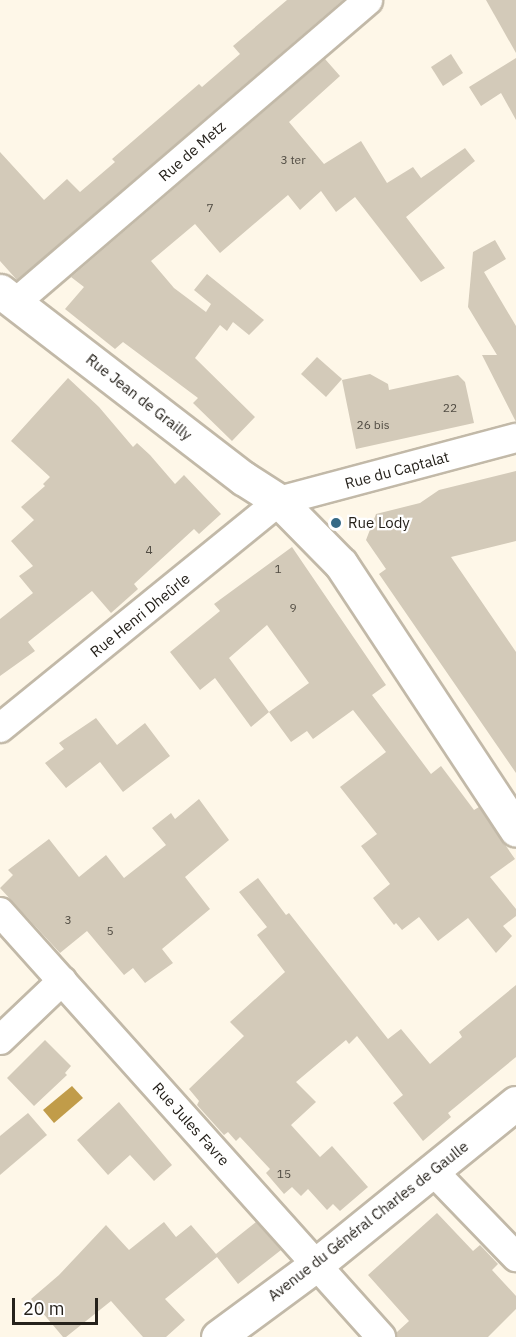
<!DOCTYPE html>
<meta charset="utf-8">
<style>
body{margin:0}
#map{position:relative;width:516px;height:1337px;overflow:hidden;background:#fef7e8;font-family:"IBM Plex Sans",sans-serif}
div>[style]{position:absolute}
.water>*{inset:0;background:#c19c49}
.building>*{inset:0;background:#d3cab9}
.roads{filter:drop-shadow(2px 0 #c2b9a8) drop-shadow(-2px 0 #c2b9a8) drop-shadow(0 2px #c2b9a8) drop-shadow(0 -2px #c2b9a8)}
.minor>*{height:28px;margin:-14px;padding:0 14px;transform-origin:14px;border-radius:14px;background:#fff}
.tertiary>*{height:33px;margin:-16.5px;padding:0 16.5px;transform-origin:16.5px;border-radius:16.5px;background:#fff}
.dots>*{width:16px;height:16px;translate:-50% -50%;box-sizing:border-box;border:3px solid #fff;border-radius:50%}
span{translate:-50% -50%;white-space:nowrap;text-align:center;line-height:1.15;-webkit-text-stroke:4.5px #fff;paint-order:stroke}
.number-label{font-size:12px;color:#504b42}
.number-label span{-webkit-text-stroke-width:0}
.street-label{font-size:15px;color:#25211b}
.poi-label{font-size:15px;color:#25211b}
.left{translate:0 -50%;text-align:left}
.scale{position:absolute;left:12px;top:1298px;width:86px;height:27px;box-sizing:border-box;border:3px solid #25211b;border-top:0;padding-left:8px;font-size:18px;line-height:21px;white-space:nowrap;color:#25211b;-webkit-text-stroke:4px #fff;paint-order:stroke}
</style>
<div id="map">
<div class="water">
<div style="clip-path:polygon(72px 1086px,83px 1098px,54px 1123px,43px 1110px)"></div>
</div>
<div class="building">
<div style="clip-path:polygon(287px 0,343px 0,17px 280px,0 261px,0 152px,44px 200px,67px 179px,80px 192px,115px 162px,112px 159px,199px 84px,202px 87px,240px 54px,233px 46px)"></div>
<div style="clip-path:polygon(486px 0,516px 0,516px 53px)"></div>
<div style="clip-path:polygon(451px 54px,463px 73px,443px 86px,431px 67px)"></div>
<div style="clip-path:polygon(516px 58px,516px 120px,501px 93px,481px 106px,469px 87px)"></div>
<div style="clip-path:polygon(325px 59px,340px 76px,289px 122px,324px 164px,361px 141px,387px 183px,413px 167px,421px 178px,465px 148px,475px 161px,406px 217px,445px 268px,421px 282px,355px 197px,336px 212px,321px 191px,300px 210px,288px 195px,220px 253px,195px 224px,151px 261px,174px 288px,206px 312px,211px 304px,194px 290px,207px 274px,264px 320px,249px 335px,233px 322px,227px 331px,220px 325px,195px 358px,255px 417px,232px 441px,193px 403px,198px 398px,123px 342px,115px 349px,65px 309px,84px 287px,71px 277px)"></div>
<div style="clip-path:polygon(495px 240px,506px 259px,484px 272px,516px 326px,516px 422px,482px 355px,497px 355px,468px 307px,473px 252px)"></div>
<div style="clip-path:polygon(317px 357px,342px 379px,326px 397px,301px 374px)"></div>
<div style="clip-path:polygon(370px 374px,388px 384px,389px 390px,458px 375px,465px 382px,474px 423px,356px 449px,342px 380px)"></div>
<div style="clip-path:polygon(68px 378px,99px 407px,133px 447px,137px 443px,150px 455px,175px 484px,184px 475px,221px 514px,199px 534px,194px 529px,134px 584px,138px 589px,111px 613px,92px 591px,28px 642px,35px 651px,0 676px,0 619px,33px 593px,19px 576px,33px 566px,11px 541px,34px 520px,21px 507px,45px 486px,43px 484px,50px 477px,11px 441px)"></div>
<div style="clip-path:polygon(516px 471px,516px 541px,451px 557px,516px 652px,516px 773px,379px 574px,386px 569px,366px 540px,376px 514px,420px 503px,439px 490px)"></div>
<div style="clip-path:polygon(evenodd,292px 547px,386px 685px,372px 695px,431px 774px,441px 766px,474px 810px,479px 807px,515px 859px,490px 877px,516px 909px,516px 916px,503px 926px,512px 936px,496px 953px,468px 918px,438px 941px,419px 917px,402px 930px,396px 923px,394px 925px,373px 898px,390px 884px,361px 846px,377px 834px,340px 787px,386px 752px,353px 710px,313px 739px,307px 731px,291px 742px,269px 712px,251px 727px,215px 678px,200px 690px,170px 652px,220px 611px,214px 604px,292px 547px,267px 625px,309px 683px,269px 712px,229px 658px,267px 625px)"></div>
<div style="clip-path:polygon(96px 718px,117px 745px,145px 723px,170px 756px,123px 792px,100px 762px,66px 788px,45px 763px,64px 749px,59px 743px)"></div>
<div style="clip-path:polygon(199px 799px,229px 840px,185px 877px,210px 909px,162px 949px,173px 963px,145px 983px,133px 968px,124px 975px,87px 931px,60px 953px,0 888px,13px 875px,8px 870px,49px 839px,79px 877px,106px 855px,124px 878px,166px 845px,152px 828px,171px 813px,175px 819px)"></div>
<div style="clip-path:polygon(258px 878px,286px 915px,289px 913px,388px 1039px,401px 1029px,430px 1064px,462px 1037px,459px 1032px,516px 985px,516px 1057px,448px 1113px,451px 1117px,423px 1141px,393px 1103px,403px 1095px,357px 1036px,349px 1044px,346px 1040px,296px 1082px,316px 1102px,291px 1125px,320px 1157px,332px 1146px,368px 1187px,340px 1211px,333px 1204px,327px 1210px,308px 1189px,301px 1196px,292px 1187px,284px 1194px,266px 1173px,270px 1169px,240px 1137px,236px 1141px,228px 1132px,224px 1135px,197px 1105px,199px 1101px,189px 1089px,244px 1036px,230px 1022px,285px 972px,257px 935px,267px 927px,239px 892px)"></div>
<div style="clip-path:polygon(45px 1040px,71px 1066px,65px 1073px,67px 1075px,34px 1106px,7px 1078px)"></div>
<div style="clip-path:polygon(119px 1102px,172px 1165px,154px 1181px,130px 1155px,108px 1175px,77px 1140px)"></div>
<div style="clip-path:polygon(28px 1113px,47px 1135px,0 1175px,0 1136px)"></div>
<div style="clip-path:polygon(437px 1213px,473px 1251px,480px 1245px,498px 1264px,492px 1270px,516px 1296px,516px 1309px,488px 1337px,397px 1337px,397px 1332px,409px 1321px,368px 1275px)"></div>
<div style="clip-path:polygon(164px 1222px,176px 1237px,191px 1225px,216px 1254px,256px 1222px,281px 1250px,238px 1284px,217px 1257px,165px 1299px,185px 1320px,166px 1337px,143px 1337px,111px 1301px,66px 1337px,63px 1337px,31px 1299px,59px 1275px,106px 1225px,129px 1250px)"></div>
</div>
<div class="roads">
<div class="minor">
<div style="left:15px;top:303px;width:465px;rotate:-40.6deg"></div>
<div style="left:0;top:728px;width:360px;rotate:-39.1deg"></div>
<div style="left:279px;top:501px;width:245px;rotate:-14.9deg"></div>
<div style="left:0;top:912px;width:571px;rotate:48.12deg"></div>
<div style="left:0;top:1040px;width:86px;rotate:-43.6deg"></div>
<div style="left:433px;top:1171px;width:120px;rotate:46deg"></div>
</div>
<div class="tertiary">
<div style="left:0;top:291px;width:307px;rotate:37.6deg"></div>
<div style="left:243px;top:478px;width:43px;rotate:32.6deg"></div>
<div style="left:279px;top:501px;width:88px;rotate:45.5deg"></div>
<div style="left:341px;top:564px;width:318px;rotate:56.6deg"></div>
<div style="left:218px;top:1337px;width:123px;rotate:-36.4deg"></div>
<div style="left:317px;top:1264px;width:256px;rotate:-39deg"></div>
</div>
</div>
<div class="dots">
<div style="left:336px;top:523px;background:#356985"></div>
</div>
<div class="number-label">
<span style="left:293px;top:160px">3 ter</span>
<span style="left:210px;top:208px">7</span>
<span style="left:450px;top:408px">22</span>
<span style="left:373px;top:425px">26 bis</span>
<span style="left:149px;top:550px">4</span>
<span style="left:278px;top:569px">1</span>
<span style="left:293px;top:608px">9</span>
<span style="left:68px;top:920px">3</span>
<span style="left:110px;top:931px">5</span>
<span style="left:284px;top:1174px">15</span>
</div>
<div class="street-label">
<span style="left:192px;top:151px;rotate:-41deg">Rue de Metz</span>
<span style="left:139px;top:397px;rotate:38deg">Rue Jean de Grailly</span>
<span style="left:397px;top:470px;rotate:-15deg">Rue du Captalat</span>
<span style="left:140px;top:615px;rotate:-39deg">Rue Henri Dheûrle</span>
<span style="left:191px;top:1124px;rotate:48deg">Rue Jules Favre</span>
<span style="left:368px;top:1221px;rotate:-38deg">Avenue du Général Charles de Gaulle</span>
</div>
<div class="poi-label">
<span class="left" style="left:348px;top:523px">Rue Lody</span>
</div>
<div class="scale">20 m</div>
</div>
